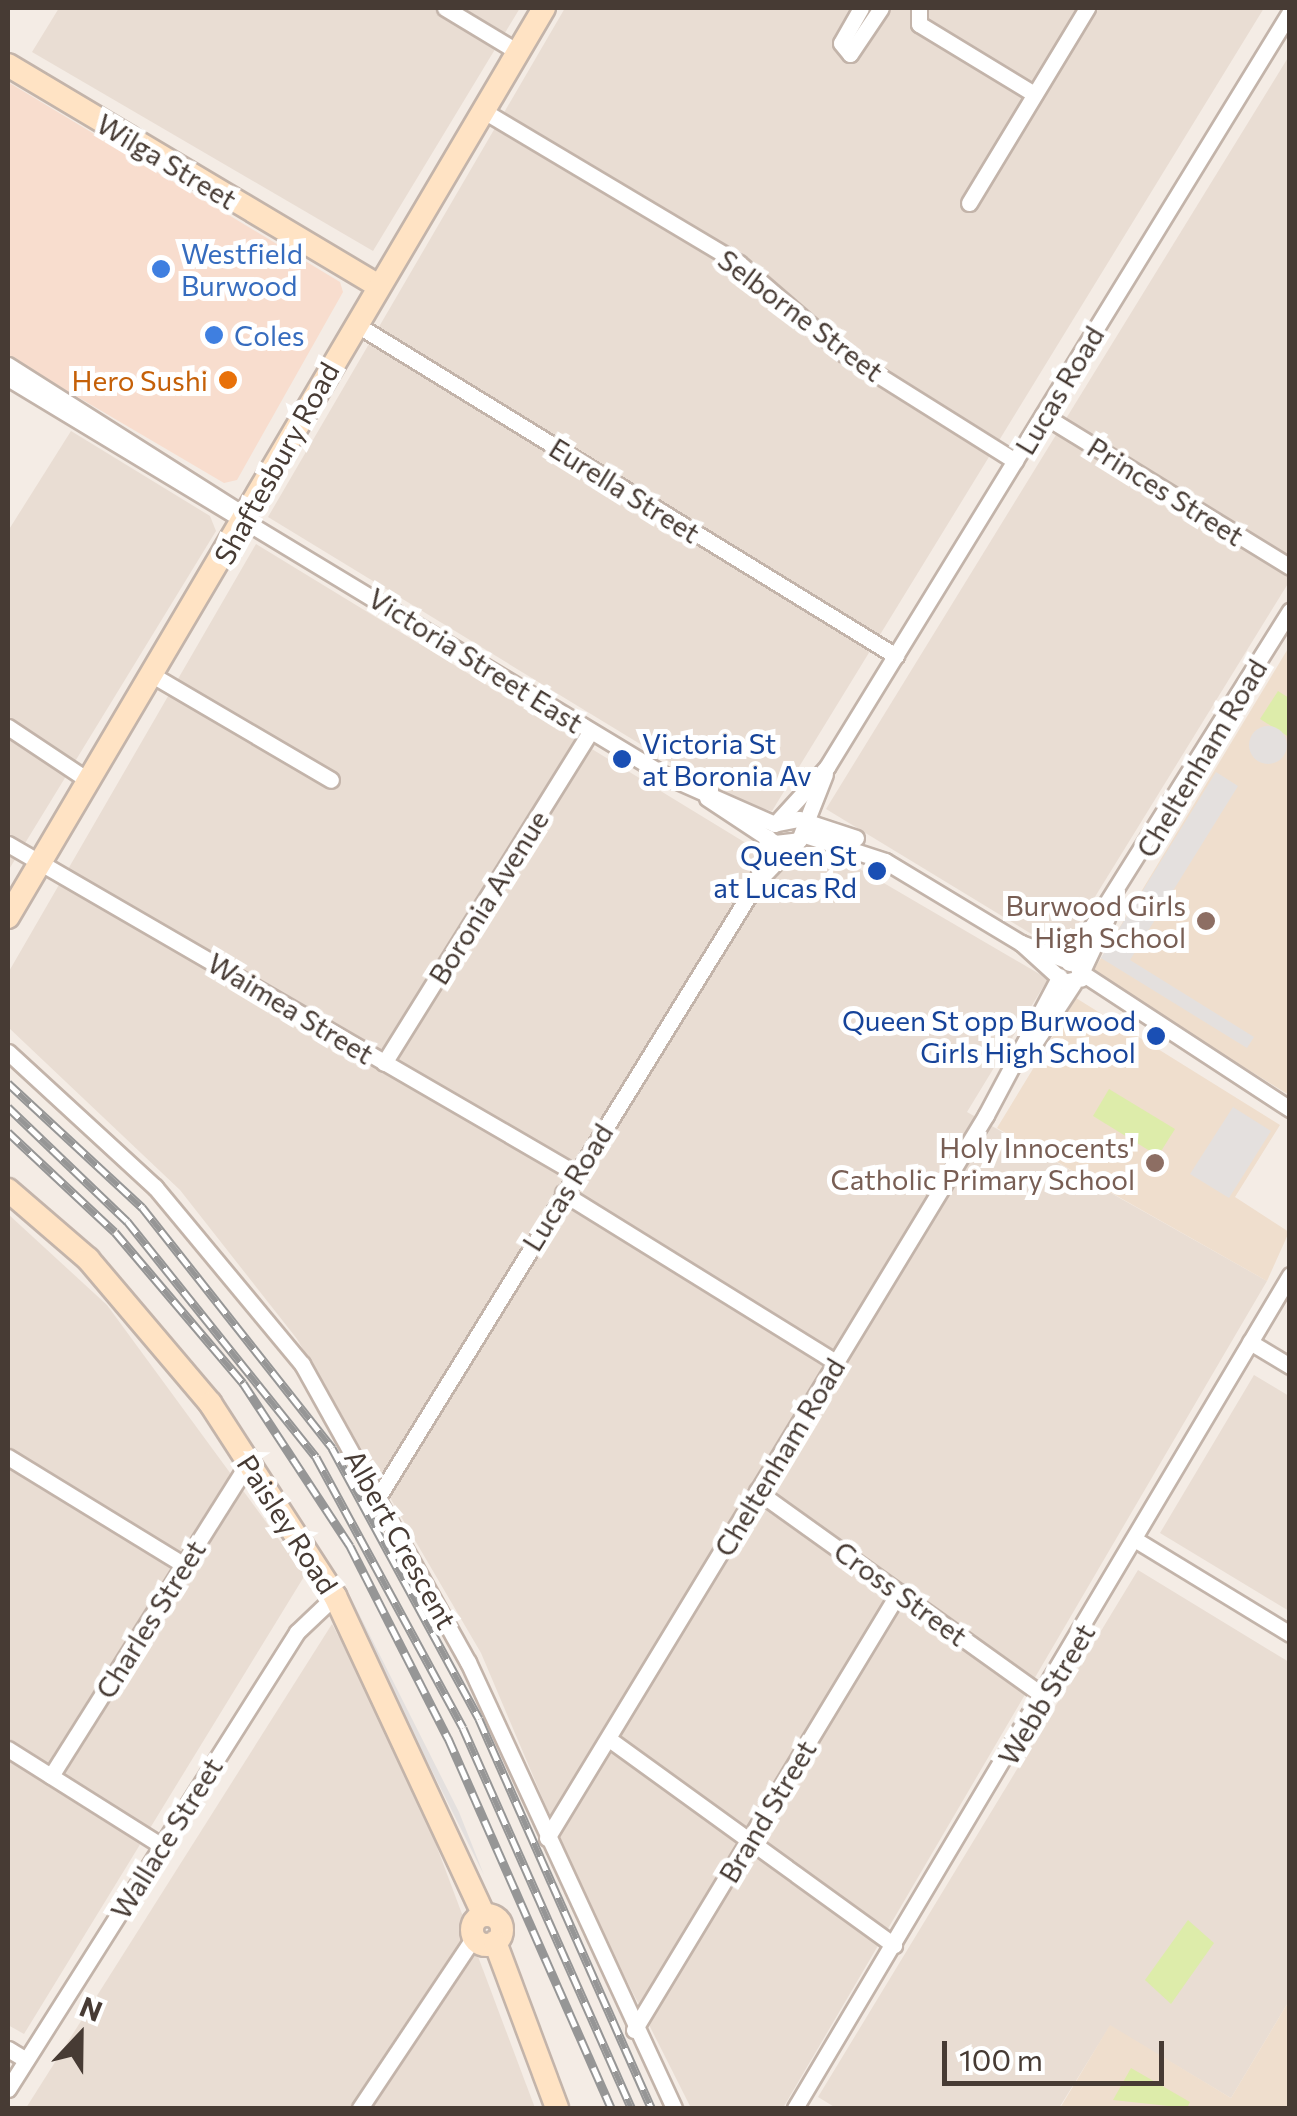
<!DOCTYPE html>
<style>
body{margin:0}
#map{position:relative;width:1297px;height:2116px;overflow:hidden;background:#f4ece5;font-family:Commissioner,sans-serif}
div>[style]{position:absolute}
.residential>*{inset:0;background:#e9ddd3}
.commercial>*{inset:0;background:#f8ddce}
.education>*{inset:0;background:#efdecd}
.green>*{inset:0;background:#ddecaa}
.parking>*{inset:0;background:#e4e0de}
.round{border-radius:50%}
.roads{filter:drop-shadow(2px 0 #c3b4aa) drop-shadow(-2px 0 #c3b4aa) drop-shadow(0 2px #c3b4aa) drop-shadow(0 -2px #c3b4aa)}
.street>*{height:15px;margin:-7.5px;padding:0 7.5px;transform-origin:7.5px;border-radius:7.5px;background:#fff}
.secondary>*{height:22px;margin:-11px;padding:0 11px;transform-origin:11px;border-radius:11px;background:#ffe3c4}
.secondary>.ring{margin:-11px;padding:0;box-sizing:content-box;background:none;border:22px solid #ffe3c4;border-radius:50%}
.rail>*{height:9px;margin-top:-4.5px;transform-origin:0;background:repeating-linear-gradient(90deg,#fff 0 15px,#969696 0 30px);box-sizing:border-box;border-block:2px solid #969696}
.dots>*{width:28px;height:28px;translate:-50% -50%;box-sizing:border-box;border:5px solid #fff;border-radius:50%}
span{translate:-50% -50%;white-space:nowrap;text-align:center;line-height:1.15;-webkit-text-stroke:10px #fff;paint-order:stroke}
.street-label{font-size:28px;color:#473b34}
.shop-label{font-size:28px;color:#366cbe}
.left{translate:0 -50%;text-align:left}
.food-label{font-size:28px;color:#c56008}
.right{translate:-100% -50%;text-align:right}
.transit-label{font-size:28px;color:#164399}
.education-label{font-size:28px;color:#785e54}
.frame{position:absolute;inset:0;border:10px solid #473b34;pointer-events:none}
.north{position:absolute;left:30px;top:1986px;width:100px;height:100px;-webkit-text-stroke:8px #fff;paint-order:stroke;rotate:22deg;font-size:28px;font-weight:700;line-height:40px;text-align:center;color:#473b34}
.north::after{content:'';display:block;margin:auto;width:35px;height:45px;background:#473b34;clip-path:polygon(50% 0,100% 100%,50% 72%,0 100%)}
.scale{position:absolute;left:942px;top:2041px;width:222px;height:45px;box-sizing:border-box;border:5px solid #473b34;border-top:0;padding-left:12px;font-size:30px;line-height:35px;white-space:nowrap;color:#473b34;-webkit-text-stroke:8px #fff;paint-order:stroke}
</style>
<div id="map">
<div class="residential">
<div style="clip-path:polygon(59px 8px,520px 8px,373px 251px,32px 52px)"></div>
<div style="clip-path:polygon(565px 8px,1264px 8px,772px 811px,732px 800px,268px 517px)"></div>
<div style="clip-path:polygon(1289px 56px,1289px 582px,1061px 952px,826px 809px)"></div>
<div style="clip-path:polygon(71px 431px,210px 516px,216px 531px,8px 871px,8px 531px)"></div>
<div style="clip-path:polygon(256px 544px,754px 848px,829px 851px,1048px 979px,967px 1112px,1267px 1281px,783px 2108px,691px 2108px,584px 1896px,481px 1653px,297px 1339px,180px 1190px,8px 1027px,8px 973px)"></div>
<div style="clip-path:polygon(8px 1214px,107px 1305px,305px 1575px,24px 2034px,8px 2025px)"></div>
<div style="clip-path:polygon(1254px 1375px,1289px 1396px,1289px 1611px,1160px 1533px)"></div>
<div style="clip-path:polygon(1138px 1570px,1289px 1662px,1289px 2001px,1231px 2098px,1110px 2026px,1059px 2108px,836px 2108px,818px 2097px)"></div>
<div style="clip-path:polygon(332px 1624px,403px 1757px,535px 2108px,26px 2108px)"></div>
</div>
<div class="commercial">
<div style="clip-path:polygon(8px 82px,340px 282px,343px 292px,237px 480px,224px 483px,8px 356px)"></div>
</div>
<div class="education">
<div style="clip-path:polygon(1289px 647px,1289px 1095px,1092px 973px)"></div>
<div style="clip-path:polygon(1076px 998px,1280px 1125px,1235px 1197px,1289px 1232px,1267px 1281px,997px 1128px)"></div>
<div style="clip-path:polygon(1289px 2001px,1289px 2108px,1060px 2108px,1110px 2025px,1231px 2098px)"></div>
</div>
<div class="green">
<div style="clip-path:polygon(1278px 691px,1289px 698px,1289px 737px,1260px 719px)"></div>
<div style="clip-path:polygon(1109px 1089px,1175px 1129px,1158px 1156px,1093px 1116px)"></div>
<div style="clip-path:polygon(1188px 1920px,1214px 1943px,1171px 2004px,1145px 1980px)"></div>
<div style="clip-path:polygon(1131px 2068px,1190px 2102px,1187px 2108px,1113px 2100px)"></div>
</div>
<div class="parking">
<div class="round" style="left:1249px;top:726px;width:38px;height:38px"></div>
<div style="clip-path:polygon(1216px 772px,1238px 786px,1130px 960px,1254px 1037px,1247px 1048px,1101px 958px)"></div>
<div style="clip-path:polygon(1233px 1107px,1271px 1131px,1229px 1198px,1190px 1174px)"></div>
<div style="clip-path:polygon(51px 1209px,208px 1380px,347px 1590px,459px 1812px,484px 1875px,343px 1593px,206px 1385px)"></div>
</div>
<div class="roads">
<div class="street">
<div style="left:445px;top:8px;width:85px;rotate:31.1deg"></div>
<div style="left:861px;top:8px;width:40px;rotate:119.7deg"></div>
<div style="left:841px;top:43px;width:14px;rotate:51deg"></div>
<div style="left:850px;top:54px;width:55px;rotate:-56deg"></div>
<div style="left:919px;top:8px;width:16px;rotate:90deg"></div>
<div style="left:919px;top:24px;width:135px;rotate:31.3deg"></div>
<div style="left:482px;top:110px;width:299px;rotate:30.8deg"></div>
<div style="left:739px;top:263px;width:138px;rotate:40.9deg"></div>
<div style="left:843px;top:353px;width:203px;rotate:32.1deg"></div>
<div style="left:969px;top:203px;width:228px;rotate:-58.8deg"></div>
<div style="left:354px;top:323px;width:636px;rotate:31.57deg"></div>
<div style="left:8px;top:365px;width:275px;rotate:32.4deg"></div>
<div style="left:8px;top:378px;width:769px;rotate:31.17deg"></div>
<div style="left:666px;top:776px;width:119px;rotate:23.8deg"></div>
<div style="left:1043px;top:415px;width:290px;rotate:31.6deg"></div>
<div style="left:154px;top:676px;width:205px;rotate:30.4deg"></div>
<div style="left:8px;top:727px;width:97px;rotate:33.7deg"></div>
<div style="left:707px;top:798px;width:82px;rotate:33.5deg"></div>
<div style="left:775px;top:843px;width:24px;rotate:-7deg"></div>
<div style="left:799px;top:840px;width:71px;rotate:-68.5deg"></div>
<div style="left:776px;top:823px;width:76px;rotate:-47.7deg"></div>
<div style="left:827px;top:767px;width:886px;rotate:-58.48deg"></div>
<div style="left:778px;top:823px;width:21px;rotate:-11deg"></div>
<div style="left:799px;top:819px;width:60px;rotate:18.4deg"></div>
<div style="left:805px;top:835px;width:84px;rotate:18deg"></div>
<div style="left:885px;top:861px;width:159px;rotate:31.1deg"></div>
<div style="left:1021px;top:943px;width:60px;rotate:20.6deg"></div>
<div style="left:1077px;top:964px;width:15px;rotate:74deg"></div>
<div style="left:1081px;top:978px;width:17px;rotate:167deg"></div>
<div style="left:1064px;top:982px;width:58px;rotate:-137.8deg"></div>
<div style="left:8px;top:844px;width:656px;rotate:30.12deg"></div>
<div style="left:757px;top:882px;width:46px;rotate:-76.3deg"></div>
<div style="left:1069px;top:963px;width:416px;rotate:-57.9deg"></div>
<div style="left:1082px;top:971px;width:59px;rotate:-64.7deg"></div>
<div style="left:1082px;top:973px;width:249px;rotate:33.2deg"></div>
<div style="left:1031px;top:1048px;width:77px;rotate:-56.7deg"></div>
<div style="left:8px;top:1052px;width:200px;rotate:42.6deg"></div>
<div style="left:155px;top:1187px;width:230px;rotate:50.3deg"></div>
<div style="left:302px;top:1364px;width:341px;rotate:60.9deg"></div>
<div style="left:468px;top:1662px;width:491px;rotate:65.2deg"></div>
<div style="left:384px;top:1063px;width:391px;rotate:-58.1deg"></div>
<div style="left:563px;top:1193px;width:321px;rotate:31.8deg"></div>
<div style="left:1250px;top:1342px;width:47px;rotate:31deg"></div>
<div style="left:8px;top:1457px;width:206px;rotate:31.5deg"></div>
<div style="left:757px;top:1491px;width:354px;rotate:35.6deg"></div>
<div style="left:380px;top:1494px;width:719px;rotate:-58.37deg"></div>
<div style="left:757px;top:882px;width:57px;rotate:-46.4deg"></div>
<div style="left:1136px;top:1540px;width:180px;rotate:31.4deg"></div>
<div style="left:609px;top:1739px;width:352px;rotate:35.9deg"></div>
<div style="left:8px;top:1749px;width:182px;rotate:32.2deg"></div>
<div style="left:51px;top:1776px;width:372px;rotate:-57.8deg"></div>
<div style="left:547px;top:1838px;width:846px;rotate:-58.73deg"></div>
<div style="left:986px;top:1115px;width:157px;rotate:-62deg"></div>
<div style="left:634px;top:2030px;width:512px;rotate:-58.83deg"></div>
<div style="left:8px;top:2049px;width:21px;rotate:31deg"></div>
<div style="left:8px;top:2089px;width:541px;rotate:-57.69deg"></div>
<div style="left:297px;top:1632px;width:52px;rotate:-43.5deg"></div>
<div style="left:360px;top:2108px;width:206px;rotate:-56.3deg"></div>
<div style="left:795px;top:2108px;width:969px;rotate:-59.28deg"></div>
</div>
<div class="secondary">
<div style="left:8px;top:65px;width:432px;rotate:30.8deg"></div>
<div style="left:8px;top:917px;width:1055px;rotate:-59.47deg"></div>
<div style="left:8px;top:1190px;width:106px;rotate:40.8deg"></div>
<div style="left:88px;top:1259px;width:189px;rotate:49.7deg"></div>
<div style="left:210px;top:1403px;width:230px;rotate:57.1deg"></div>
<div style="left:335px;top:1596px;width:352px;rotate:65deg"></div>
<div class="ring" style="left:472px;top:1915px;width:8px;height:8px"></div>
<div style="left:495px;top:1942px;width:177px;rotate:69.5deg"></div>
</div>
</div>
<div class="rail">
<div style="left:8px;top:1083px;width:183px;rotate:42.8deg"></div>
<div style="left:142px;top:1207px;width:307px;rotate:51.7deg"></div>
<div style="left:332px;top:1448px;width:308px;rotate:61.5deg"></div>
<div style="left:479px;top:1719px;width:425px;rotate:66.1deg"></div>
<div style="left:8px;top:1107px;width:165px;rotate:43.8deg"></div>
<div style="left:127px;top:1221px;width:302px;rotate:51.3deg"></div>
<div style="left:316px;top:1457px;width:308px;rotate:61.5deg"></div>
<div style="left:463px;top:1728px;width:415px;rotate:66.1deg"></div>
<div style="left:8px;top:1132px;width:146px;rotate:43.1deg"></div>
<div style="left:115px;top:1232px;width:198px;rotate:49.7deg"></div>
<div style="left:243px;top:1383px;width:195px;rotate:56.7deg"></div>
<div style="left:350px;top:1546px;width:216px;rotate:63deg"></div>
<div style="left:448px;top:1738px;width:404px;rotate:66.2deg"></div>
</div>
<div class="dots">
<div style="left:161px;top:269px;background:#3f7fe0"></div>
<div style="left:214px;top:335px;background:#3f7fe0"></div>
<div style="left:228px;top:380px;background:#e8710a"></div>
<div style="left:622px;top:759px;background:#1a4fb4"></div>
<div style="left:877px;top:871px;background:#1a4fb4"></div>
<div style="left:1206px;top:921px;background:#8d6e63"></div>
<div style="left:1156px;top:1036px;background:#1a4fb4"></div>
<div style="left:1155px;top:1163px;background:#8d6e63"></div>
</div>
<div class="street-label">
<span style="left:167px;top:161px;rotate:31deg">Wilga Street</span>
<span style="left:801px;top:315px;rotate:37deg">Selborne Street</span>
<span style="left:1059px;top:390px;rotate:-59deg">Lucas Road</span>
<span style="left:276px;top:463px;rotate:-61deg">Shaftesbury Road</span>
<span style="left:625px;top:490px;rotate:32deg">Eurella Street</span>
<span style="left:1166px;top:491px;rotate:32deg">Princes Street</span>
<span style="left:476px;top:660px;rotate:32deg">Victoria Street East</span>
<span style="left:1201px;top:758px;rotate:-59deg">Cheltenham Road</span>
<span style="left:488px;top:897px;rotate:-58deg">Boronia Avenue</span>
<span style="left:291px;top:1008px;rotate:31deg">Waimea Street</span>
<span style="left:567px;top:1187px;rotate:-58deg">Lucas Road</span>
<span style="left:779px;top:1457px;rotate:-59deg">Cheltenham Road</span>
<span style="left:288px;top:1524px;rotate:57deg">Paisley Road</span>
<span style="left:401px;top:1539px;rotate:61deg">Albert Crescent</span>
<span style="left:901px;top:1593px;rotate:36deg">Cross Street</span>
<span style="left:150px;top:1619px;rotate:-58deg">Charles Street</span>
<span style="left:1046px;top:1694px;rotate:-59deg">Webb Street</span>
<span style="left:767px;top:1811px;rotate:-59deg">Brand Street</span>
<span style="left:166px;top:1838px;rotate:-58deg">Wallace Street</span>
</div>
<div class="shop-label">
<span class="left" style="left:181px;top:269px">Westfield<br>Burwood</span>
<span class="left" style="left:234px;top:335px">Coles</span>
</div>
<div class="food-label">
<span class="right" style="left:208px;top:380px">Hero Sushi</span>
</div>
<div class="transit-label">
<span class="left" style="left:642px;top:759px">Victoria St<br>at Boronia Av</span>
<span class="right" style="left:857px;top:871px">Queen St<br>at Lucas Rd</span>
<span class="right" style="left:1136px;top:1036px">Queen St opp Burwood<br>Girls High School</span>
</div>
<div class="education-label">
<span class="right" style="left:1186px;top:921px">Burwood Girls<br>High School</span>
<span class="right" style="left:1135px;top:1163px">Holy Innocents'<br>Catholic Primary School</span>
</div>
<div class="frame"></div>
<div class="north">N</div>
<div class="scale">100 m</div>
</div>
